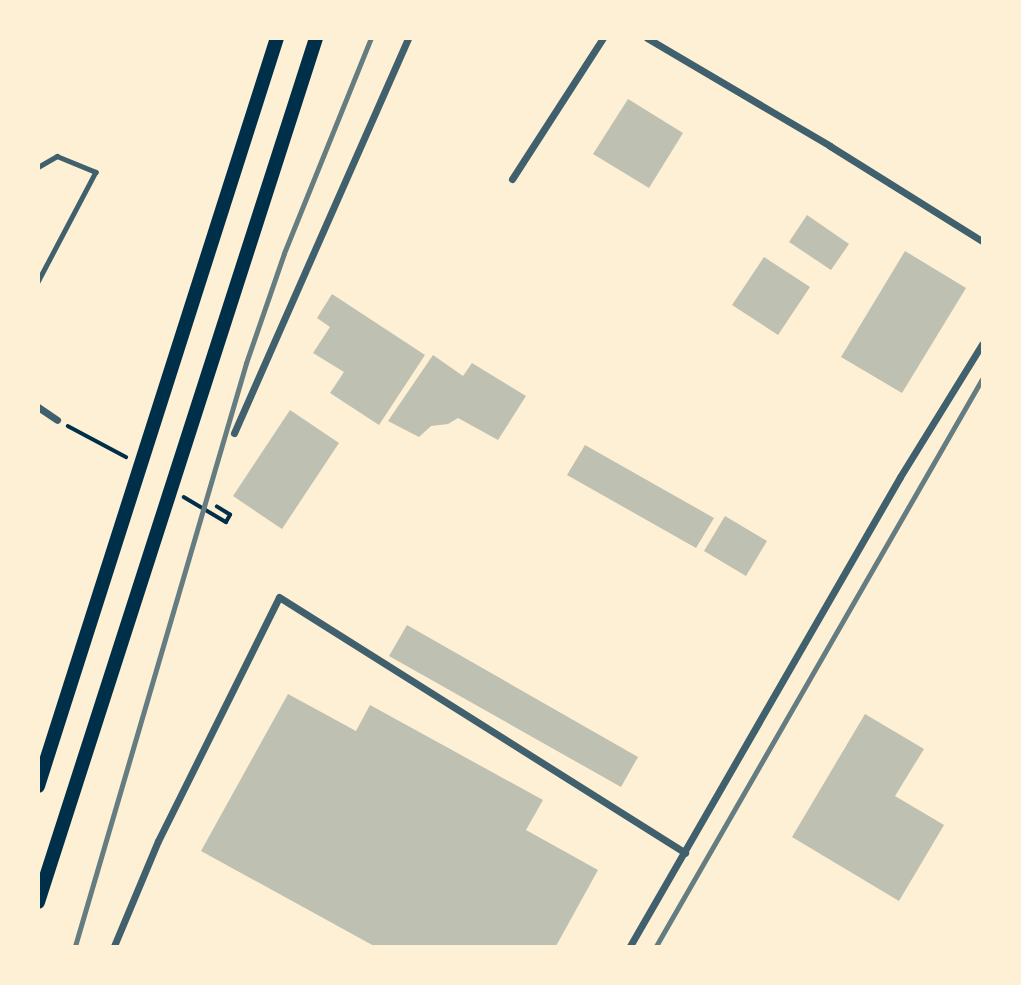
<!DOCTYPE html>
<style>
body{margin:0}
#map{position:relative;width:1021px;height:985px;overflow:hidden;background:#fdf0d5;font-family:"Titillium Web",sans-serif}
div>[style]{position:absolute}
.building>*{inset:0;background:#bec0b2}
.path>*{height:3.5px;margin:-1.75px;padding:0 1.75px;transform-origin:1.75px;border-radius:1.75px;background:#003049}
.service>*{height:4.5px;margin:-2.25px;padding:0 2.25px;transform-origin:2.25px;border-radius:2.25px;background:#3f606c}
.minor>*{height:7px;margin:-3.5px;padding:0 3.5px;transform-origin:3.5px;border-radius:3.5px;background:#3f606c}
.trunk>*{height:14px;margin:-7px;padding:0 7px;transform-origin:7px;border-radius:7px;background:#003049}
.rail>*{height:5px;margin:-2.5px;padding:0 2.5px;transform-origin:2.5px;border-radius:2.5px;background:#657d81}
span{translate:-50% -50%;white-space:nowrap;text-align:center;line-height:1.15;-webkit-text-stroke:6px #fdf0d5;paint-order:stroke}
.frame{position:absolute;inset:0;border:40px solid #fdf0d5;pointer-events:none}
</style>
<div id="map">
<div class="building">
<div style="clip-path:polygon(628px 99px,683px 133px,649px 188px,593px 154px)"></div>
<div style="clip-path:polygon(807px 215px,849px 244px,831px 270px,789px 242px)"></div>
<div style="clip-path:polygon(905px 251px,966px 288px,902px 393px,841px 357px)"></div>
<div style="clip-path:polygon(764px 257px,810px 287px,778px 335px,732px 305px)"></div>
<div style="clip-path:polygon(332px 294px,425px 355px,379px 425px,330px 393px,344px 372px,313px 353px,330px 327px,317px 318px)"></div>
<div style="clip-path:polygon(433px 355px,463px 376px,472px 363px,526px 396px,498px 440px,458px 418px,448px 424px,431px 426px,419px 437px,388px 421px)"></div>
<div style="clip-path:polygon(290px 410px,339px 443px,282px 529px,233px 496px)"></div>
<div style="clip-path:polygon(585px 445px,714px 518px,696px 548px,567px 475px)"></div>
<div style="clip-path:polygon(725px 516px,767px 541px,746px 576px,704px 551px)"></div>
<div style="clip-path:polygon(407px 625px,638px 757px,621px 787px,389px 656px)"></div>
<div style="clip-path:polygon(288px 694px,356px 731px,370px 705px,543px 800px,526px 830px,598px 870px,556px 946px,374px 946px,201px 851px)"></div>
<div style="clip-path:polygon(865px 714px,924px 749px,895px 796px,944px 825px,899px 901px,792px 837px)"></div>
</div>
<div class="path">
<div style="left:68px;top:426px;width:66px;rotate:28.1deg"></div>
<div style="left:184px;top:497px;width:49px;rotate:30.8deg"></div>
<div style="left:226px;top:522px;width:8px;rotate:-60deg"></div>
<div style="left:230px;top:515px;width:15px;rotate:-148deg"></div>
</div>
<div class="service">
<div style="left:38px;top:167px;width:22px;rotate:-30deg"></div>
<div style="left:57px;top:156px;width:42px;rotate:22.3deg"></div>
<div style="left:96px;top:172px;width:124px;rotate:117.8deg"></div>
</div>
<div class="minor">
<div style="left:647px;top:38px;width:212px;rotate:30.5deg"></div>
<div style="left:830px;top:146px;width:179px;rotate:32deg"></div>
<div style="left:512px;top:179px;width:168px;rotate:-57.2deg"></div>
<div style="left:38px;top:407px;width:23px;rotate:34deg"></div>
<div style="left:234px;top:433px;width:432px;rotate:-66.2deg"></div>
<div style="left:114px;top:946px;width:114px;rotate:-67.3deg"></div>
<div style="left:158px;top:841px;width:272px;rotate:-63.6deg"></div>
<div style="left:279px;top:597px;width:480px;rotate:32.2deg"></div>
<div style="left:630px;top:946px;width:541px;rotate:-60.07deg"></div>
<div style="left:900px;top:477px;width:156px;rotate:-58.3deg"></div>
</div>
<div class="trunk">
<div style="left:38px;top:786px;width:785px;rotate:-72.28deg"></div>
<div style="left:38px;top:902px;width:908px;rotate:-72.16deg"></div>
</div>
<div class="rail">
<div style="left:75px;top:946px;width:608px;rotate:-73.65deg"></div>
<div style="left:246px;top:363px;width:116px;rotate:-70.9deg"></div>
<div style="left:284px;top:253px;width:232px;rotate:-68deg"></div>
<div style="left:656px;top:946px;width:654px;rotate:-60.1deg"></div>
</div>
<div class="frame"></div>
</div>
